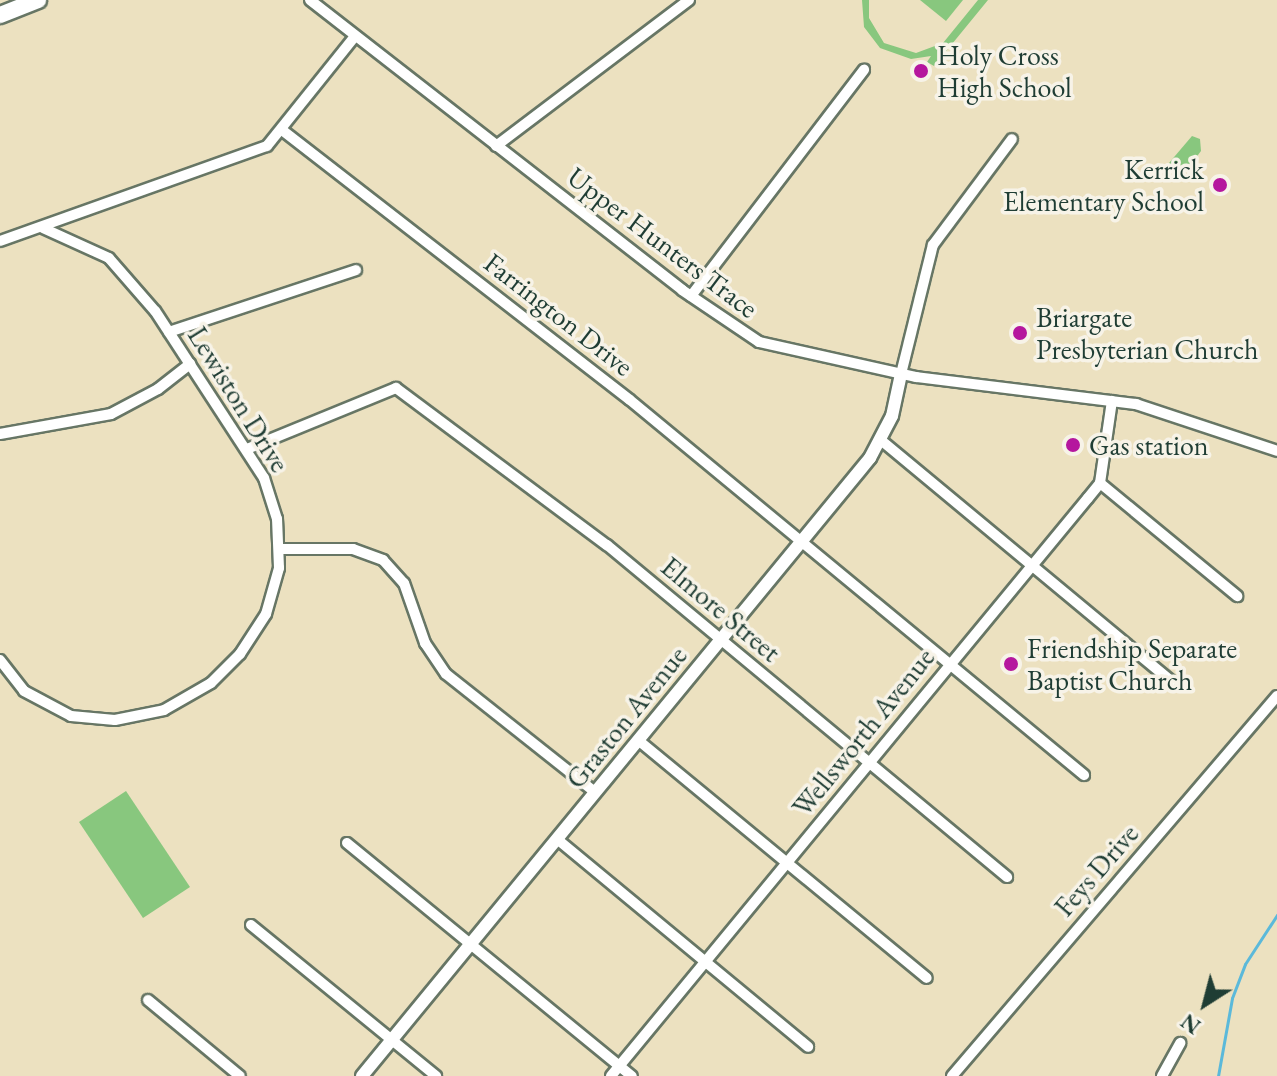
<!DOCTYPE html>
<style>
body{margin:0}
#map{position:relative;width:1277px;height:1076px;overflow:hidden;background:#ece1c0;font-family:"EB Garamond",serif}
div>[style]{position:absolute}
.green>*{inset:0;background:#88c77e}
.stream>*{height:3px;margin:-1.5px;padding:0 1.5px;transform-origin:1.5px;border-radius:1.5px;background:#5bb9da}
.roads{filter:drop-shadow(2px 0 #677665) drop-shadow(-2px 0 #677665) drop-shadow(0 2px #677665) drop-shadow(0 -2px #677665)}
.minor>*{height:10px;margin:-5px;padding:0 5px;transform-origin:5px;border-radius:5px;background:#fff}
.tertiary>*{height:12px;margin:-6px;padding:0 6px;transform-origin:6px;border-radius:6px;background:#fff}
.primary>*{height:16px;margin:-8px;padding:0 8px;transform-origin:8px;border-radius:8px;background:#fff}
.dots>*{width:22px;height:22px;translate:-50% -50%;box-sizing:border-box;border:4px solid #f7f3e8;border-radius:50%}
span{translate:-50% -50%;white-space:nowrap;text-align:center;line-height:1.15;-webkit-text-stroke:7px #f7f3e8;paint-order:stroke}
.poi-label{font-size:28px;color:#1f3d34}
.left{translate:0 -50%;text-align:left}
.right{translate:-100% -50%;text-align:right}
.street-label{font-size:28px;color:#1f3d34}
.north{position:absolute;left:1165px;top:964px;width:80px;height:80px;-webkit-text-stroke:6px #f7f3e8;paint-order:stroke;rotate:216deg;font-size:22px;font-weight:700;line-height:32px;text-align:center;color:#1f3d34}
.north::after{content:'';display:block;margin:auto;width:28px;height:36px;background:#1f3d34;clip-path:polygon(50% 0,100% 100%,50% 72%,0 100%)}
</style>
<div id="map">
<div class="green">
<div style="clip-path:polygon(862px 0,869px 0,869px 18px,884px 43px,916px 53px,943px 43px,978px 0,988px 0,934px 66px,927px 62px,931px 56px,911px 59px,880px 48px,864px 27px)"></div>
<div style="clip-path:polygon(920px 0,963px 0,946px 21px)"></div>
<div style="clip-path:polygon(1192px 136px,1200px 139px,1201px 151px,1183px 175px,1169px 163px)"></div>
<div style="clip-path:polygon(126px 791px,190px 887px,143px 918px,79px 822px)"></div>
</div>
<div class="stream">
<div style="left:1218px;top:1076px;width:79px;rotate:-79.8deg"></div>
<div style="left:1232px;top:998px;width:36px;rotate:-69deg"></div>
<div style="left:1245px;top:964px;width:59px;rotate:-56.9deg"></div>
</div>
<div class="roads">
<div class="minor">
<div style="left:310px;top:0;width:472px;rotate:37.9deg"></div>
<div style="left:682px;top:290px;width:93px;rotate:34deg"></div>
<div style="left:759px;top:342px;width:161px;rotate:12.6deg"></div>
<div style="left:916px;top:377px;width:222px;rotate:7deg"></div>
<div style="left:1136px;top:404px;width:149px;rotate:18.4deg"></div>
<div style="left:282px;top:130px;width:440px;rotate:37.8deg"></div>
<div style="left:630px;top:400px;width:589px;rotate:39.56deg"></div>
<div style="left:496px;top:146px;width:242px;rotate:-37.1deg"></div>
<div style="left:0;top:241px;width:283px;rotate:-19.6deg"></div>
<div style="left:267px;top:146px;width:141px;rotate:-51.3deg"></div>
<div style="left:691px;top:296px;width:285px;rotate:-52.6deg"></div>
<div style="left:169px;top:332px;width:197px;rotate:-18.3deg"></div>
<div style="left:901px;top:374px;width:133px;rotate:-76.1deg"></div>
<div style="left:933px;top:245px;width:132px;rotate:-53.3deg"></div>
<div style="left:0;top:434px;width:113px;rotate:-10.2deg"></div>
<div style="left:111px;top:414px;width:53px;rotate:-28deg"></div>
<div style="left:158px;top:389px;width:41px;rotate:-38deg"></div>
<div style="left:882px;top:441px;width:376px;rotate:39.7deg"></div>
<div style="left:247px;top:449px;width:161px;rotate:-22.3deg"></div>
<div style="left:396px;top:388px;width:263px;rotate:36.7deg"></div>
<div style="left:607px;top:545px;width:520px;rotate:39.69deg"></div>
<div style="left:1100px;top:483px;width:178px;rotate:39.5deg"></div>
<div style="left:280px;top:549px;width:73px"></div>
<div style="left:353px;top:549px;width:32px;rotate:20deg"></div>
<div style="left:383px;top:560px;width:31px;rotate:48deg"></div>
<div style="left:404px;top:583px;width:64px;rotate:70.7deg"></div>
<div style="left:425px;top:643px;width:37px;rotate:56deg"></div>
<div style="left:446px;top:674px;width:190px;rotate:38.4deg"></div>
<div style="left:0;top:660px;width:39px;rotate:52deg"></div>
<div style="left:24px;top:691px;width:53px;rotate:28deg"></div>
<div style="left:71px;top:716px;width:44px;rotate:5.2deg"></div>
<div style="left:115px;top:720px;width:50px;rotate:-11.5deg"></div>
<div style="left:164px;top:710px;width:54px;rotate:-29.9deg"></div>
<div style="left:211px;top:683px;width:41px;rotate:-45deg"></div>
<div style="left:240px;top:654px;width:48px;rotate:-57deg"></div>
<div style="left:266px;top:614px;width:48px;rotate:-74.2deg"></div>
<div style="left:279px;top:568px;width:49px;rotate:-92.3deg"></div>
<div style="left:277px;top:519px;width:43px;rotate:-107.6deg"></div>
<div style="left:264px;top:478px;width:199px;rotate:-123.1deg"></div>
<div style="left:155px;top:311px;width:70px;rotate:-131deg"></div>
<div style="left:109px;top:258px;width:72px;rotate:-155.6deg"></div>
<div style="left:638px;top:740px;width:374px;rotate:39.5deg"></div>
<div style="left:557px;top:839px;width:326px;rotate:39.6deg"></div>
<div style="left:347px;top:843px;width:368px;rotate:39.3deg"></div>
<div style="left:251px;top:925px;width:239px;rotate:39.2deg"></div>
<div style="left:148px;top:1000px;width:119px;rotate:39.6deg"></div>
<div style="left:611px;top:1076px;width:749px;rotate:-50.47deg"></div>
<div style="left:1088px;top:498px;width:19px;rotate:-51deg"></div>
<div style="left:1100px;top:483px;width:83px;rotate:-81.7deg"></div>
<div style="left:952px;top:1076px;width:500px;rotate:-49.46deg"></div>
<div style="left:1162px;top:1076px;width:38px;rotate:-61deg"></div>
</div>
<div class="tertiary">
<div style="left:362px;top:1076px;width:800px;rotate:-50.58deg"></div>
<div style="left:870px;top:458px;width:47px;rotate:-62.4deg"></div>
<div style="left:892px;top:416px;width:43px;rotate:-77.9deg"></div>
</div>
<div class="primary">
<div style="left:0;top:15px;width:41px;rotate:-21.5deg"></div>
</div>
</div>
<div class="dots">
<div style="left:921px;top:71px;background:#b5179e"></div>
<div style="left:1220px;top:185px;background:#b5179e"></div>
<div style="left:1020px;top:333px;background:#b5179e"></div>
<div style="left:1073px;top:445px;background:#b5179e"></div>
<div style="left:1011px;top:664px;background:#b5179e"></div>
</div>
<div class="poi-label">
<span class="left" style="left:937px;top:71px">Holy Cross<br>High School</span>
<span class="right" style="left:1204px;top:185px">Kerrick<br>Elementary School</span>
<span class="left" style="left:1036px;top:333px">Briargate<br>Presbyterian Church</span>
<span class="left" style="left:1089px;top:445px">Gas station</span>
<span class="left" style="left:1027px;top:664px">Friendship Separate<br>Baptist Church</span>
</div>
<div class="street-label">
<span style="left:663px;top:242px;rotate:37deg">Upper Hunters Trace</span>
<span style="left:559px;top:314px;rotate:38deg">Farrington Drive</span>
<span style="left:239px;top:399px;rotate:58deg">Lewiston Drive</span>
<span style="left:721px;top:609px;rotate:40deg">Elmore Street</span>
<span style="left:626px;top:717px;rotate:-51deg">Graston Avenue</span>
<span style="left:863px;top:732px;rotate:-51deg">Wellsworth Avenue</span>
<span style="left:1096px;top:870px;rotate:-49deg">Feys Drive</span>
</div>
<div class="north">N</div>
</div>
